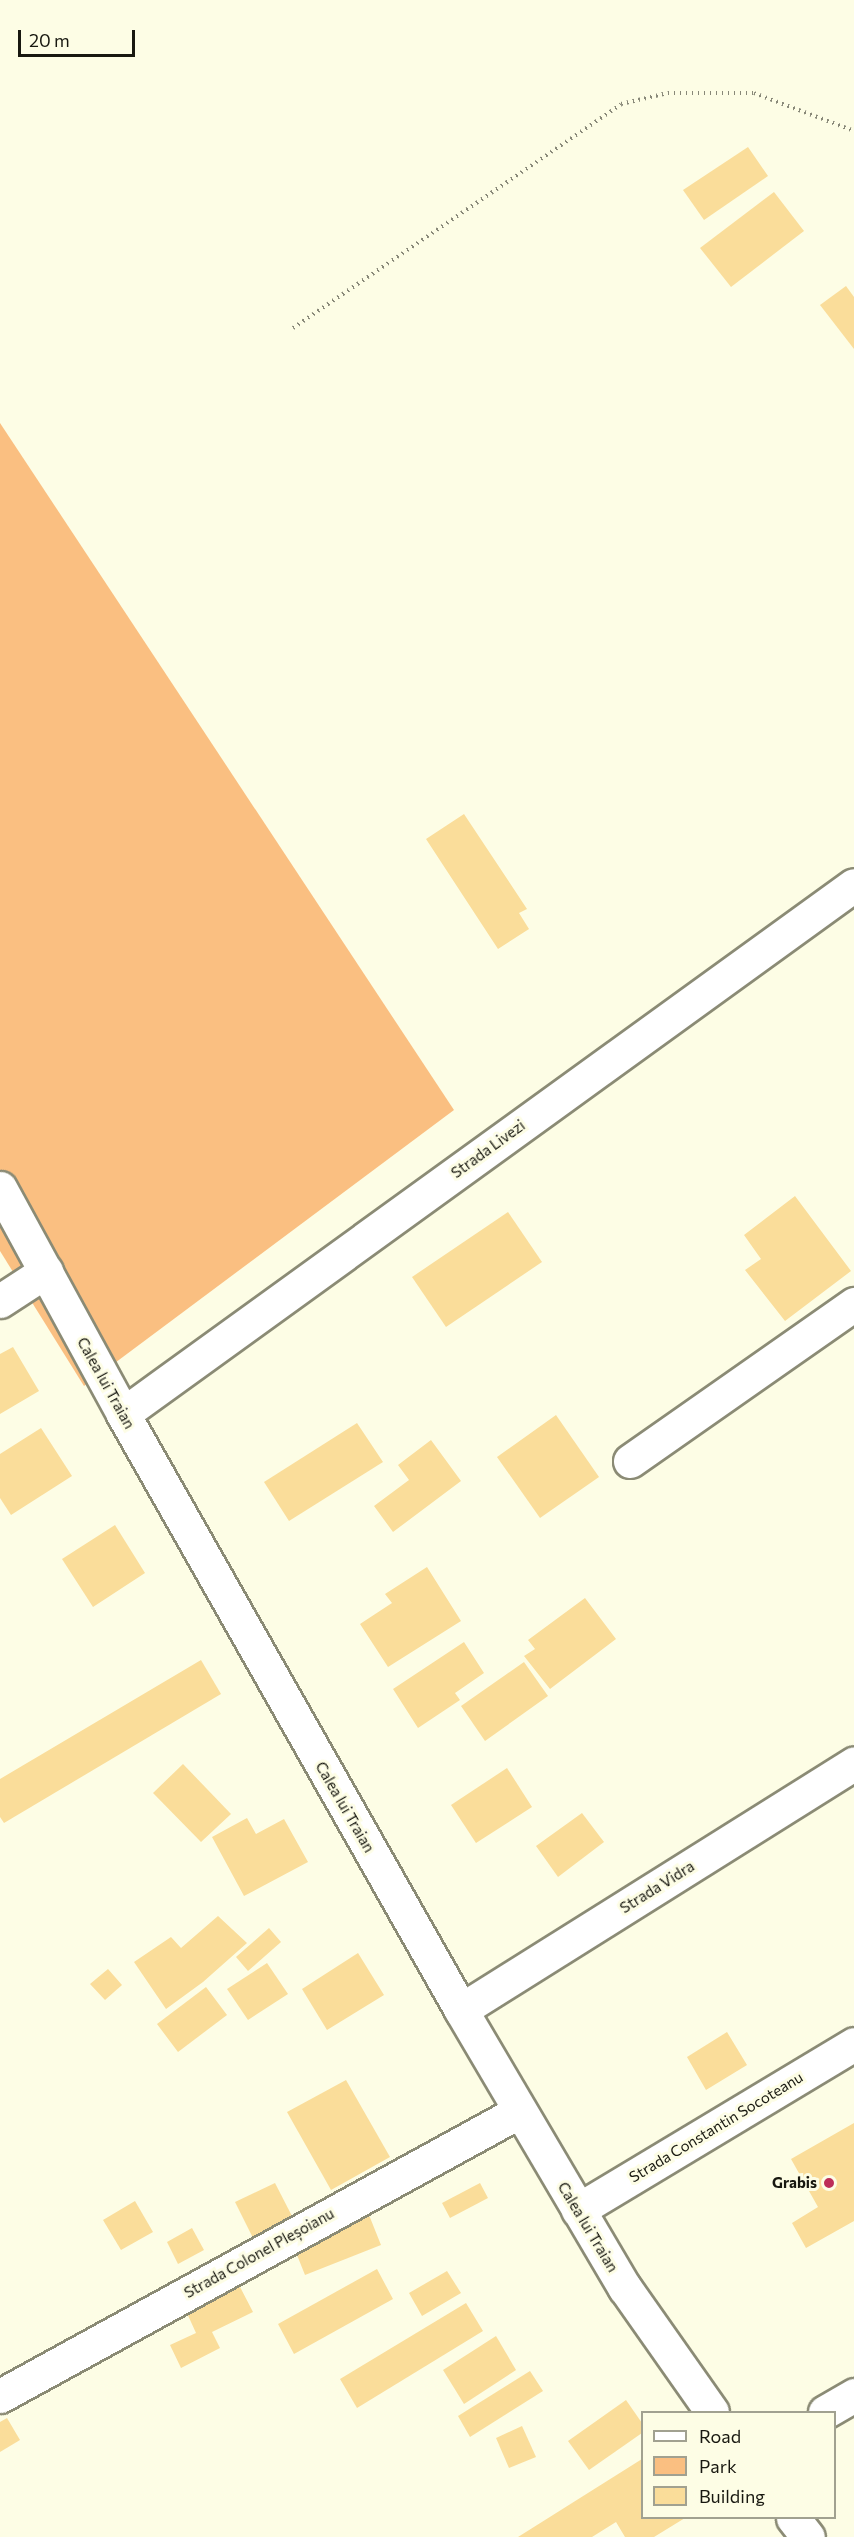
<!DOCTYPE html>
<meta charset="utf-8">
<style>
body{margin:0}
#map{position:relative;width:854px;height:2537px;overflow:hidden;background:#fdfde5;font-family:Commissioner,sans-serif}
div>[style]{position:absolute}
.green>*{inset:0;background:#fabf81}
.building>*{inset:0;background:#fadd9a}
.path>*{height:4px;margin-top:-2px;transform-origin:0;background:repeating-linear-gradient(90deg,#888878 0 1.5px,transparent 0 6px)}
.roads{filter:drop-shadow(2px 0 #8b8b75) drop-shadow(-2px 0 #8b8b75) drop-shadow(0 2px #8b8b75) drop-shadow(0 -2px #8b8b75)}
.street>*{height:33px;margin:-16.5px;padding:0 16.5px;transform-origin:16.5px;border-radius:16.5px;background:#fff}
.highway>*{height:33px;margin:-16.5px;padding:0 16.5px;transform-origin:16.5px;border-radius:16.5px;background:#fff}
.dots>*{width:16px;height:16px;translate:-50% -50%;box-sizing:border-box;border:3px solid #fdfde5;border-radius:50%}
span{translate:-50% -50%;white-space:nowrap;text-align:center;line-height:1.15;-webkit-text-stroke:6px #fdfde5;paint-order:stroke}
.street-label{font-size:15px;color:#181810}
.poi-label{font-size:15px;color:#181810;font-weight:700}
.right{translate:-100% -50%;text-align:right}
.legend{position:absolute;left:641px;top:2411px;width:195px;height:108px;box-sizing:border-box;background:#fdfde5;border:2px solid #a1a190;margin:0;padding:8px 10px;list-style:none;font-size:18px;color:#181810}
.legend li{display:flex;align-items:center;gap:12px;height:30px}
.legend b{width:30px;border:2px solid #a1a190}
.scale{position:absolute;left:18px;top:30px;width:117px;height:27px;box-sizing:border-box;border:3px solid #181810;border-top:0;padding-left:8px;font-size:18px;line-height:21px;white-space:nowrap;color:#181810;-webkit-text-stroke:4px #fdfde5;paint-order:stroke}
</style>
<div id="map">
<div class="green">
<div style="clip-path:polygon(0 423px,454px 1110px,84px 1386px,0 1251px)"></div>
</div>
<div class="building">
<div style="clip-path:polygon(748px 147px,768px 176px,704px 220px,683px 190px)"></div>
<div style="clip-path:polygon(774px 192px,804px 231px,731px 287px,700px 248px)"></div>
<div style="clip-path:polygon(846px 286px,854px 297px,854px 349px,820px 305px)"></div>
<div style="clip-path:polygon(464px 814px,527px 909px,519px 913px,529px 929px,498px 949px,426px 839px)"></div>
<div style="clip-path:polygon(795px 1196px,851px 1271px,785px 1321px,745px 1270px,761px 1259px,744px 1235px)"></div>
<div style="clip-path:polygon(508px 1212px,542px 1262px,446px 1327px,412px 1277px)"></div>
<div style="clip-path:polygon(13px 1347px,39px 1391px,0 1414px,0 1354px)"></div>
<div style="clip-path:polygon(556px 1415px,599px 1477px,540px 1518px,497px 1457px)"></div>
<div style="clip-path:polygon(357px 1423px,383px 1462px,289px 1521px,264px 1482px)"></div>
<div style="clip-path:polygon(41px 1428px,72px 1476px,11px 1515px,0 1498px,0 1454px)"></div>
<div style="clip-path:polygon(431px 1440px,461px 1481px,393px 1532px,374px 1506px,409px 1480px,398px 1465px)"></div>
<div style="clip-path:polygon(115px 1525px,145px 1573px,93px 1607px,62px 1559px)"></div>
<div style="clip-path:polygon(427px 1567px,461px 1621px,388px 1667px,360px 1624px,392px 1603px,385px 1594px)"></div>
<div style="clip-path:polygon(585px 1598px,616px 1639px,550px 1689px,524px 1656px,535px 1649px,528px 1640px)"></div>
<div style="clip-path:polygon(464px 1642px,484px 1673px,455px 1693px,460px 1700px,418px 1728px,393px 1689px)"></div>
<div style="clip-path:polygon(201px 1660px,221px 1694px,4px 1823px,0 1817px,0 1779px)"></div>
<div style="clip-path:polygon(524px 1662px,548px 1696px,485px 1741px,461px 1706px)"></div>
<div style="clip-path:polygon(183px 1764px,231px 1814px,201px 1842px,153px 1793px)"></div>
<div style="clip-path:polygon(507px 1768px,532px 1807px,476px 1843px,451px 1805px)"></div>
<div style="clip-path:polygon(582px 1813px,604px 1842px,558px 1877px,536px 1846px)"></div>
<div style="clip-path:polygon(247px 1818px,256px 1834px,284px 1819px,308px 1862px,244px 1896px,212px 1837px)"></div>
<div style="clip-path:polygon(218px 1916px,247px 1943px,203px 1982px,166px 2009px,134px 1962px,171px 1937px,181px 1948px)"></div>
<div style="clip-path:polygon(269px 1928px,281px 1942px,248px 1971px,236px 1957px)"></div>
<div style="clip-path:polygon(358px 1953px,384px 1995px,327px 2030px,302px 1989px)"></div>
<div style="clip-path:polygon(267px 1963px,288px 1994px,248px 2020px,227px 1989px)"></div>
<div style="clip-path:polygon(108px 1969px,122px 1985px,105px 2000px,90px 1984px)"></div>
<div style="clip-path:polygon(206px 1987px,227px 2015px,178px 2052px,157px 2024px)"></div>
<div style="clip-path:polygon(727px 2032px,747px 2065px,706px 2090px,687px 2057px)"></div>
<div style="clip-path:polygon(346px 2080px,390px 2157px,331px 2190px,287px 2112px)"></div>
<div style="clip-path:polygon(854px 2123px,854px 2221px,806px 2248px,792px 2223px,818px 2207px,791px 2159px)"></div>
<div style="clip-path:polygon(275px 2183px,294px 2220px,254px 2240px,235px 2202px)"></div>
<div style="clip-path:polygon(480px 2183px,488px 2198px,450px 2218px,442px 2203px)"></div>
<div style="clip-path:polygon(135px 2201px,153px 2232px,121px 2250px,103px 2220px)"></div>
<div style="clip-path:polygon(369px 2215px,381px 2245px,305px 2275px,293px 2245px)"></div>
<div style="clip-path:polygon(192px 2228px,204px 2250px,178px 2264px,167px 2242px)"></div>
<div style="clip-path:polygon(377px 2269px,393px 2299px,294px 2354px,278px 2324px)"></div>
<div style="clip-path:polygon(447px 2271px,461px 2293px,422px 2316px,409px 2293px)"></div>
<div style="clip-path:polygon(239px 2285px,253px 2312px,212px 2332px,220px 2348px,181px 2368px,170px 2345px,196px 2333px,186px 2311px)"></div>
<div style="clip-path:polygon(466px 2303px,483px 2331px,357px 2408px,340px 2379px)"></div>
<div style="clip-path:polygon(496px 2336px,516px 2370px,464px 2404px,443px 2370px)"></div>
<div style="clip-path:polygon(530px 2371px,543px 2391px,470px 2437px,458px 2416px)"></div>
<div style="clip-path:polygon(626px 2400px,642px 2423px,642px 2433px,589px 2470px,568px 2441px)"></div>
<div style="clip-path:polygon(7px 2418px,20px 2440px,0 2452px,0 2422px)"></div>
<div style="clip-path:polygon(522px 2426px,536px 2457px,509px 2468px,496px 2438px)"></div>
<div style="clip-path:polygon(642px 2459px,642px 2518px,685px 2518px,654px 2537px,625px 2537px,616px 2522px,592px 2537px,518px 2537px)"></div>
</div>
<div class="path">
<div style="left:293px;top:328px;width:397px;rotate:-34.3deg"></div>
<div style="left:621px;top:104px;width:48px;rotate:-13.2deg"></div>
<div style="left:668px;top:93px;width:86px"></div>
<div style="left:754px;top:93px;width:107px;rotate:20.8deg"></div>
</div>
<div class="roads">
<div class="street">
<div style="left:0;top:1301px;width:55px;rotate:-33.1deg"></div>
<div style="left:123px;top:1414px;width:902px;rotate:-35.89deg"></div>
<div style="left:630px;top:1461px;width:274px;rotate:-35deg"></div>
<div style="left:461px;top:2010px;width:464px;rotate:-32.1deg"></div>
<div style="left:578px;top:2210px;width:322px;rotate:-31deg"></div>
<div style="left:0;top:2396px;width:593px;rotate:-28.73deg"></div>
<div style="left:825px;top:2412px;width:34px;rotate:-30deg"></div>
</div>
<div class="highway">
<div style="left:0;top:1188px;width:257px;rotate:61.4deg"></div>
<div style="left:123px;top:1414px;width:685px;rotate:60.44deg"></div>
<div style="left:461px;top:2010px;width:323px;rotate:59.5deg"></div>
<div style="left:625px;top:2288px;width:151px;rotate:54.9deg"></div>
<div style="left:793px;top:2518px;width:24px;rotate:52deg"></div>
</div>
</div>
<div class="dots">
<div style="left:829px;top:2183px;background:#bd2e58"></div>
</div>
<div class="street-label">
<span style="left:488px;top:1149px;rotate:-36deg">Strada Livezi</span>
<span style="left:106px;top:1383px;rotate:61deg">Calea lui Traian</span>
<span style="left:345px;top:1807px;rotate:60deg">Calea lui Traian</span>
<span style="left:657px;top:1887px;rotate:-32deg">Strada Vidra</span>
<span style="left:716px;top:2127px;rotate:-31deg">Strada Constantin Socoteanu</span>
<span style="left:588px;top:2227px;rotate:59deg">Calea lui Traian</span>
<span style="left:259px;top:2253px;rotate:-29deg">Strada Colonel Pleșoianu</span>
</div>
<div class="poi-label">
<span class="right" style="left:817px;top:2183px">Grabis</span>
</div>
<ul class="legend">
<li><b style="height:8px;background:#fff"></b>Road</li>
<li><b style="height:16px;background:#fabf81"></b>Park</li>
<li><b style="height:16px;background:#fadd9a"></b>Building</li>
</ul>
<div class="scale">20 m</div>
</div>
